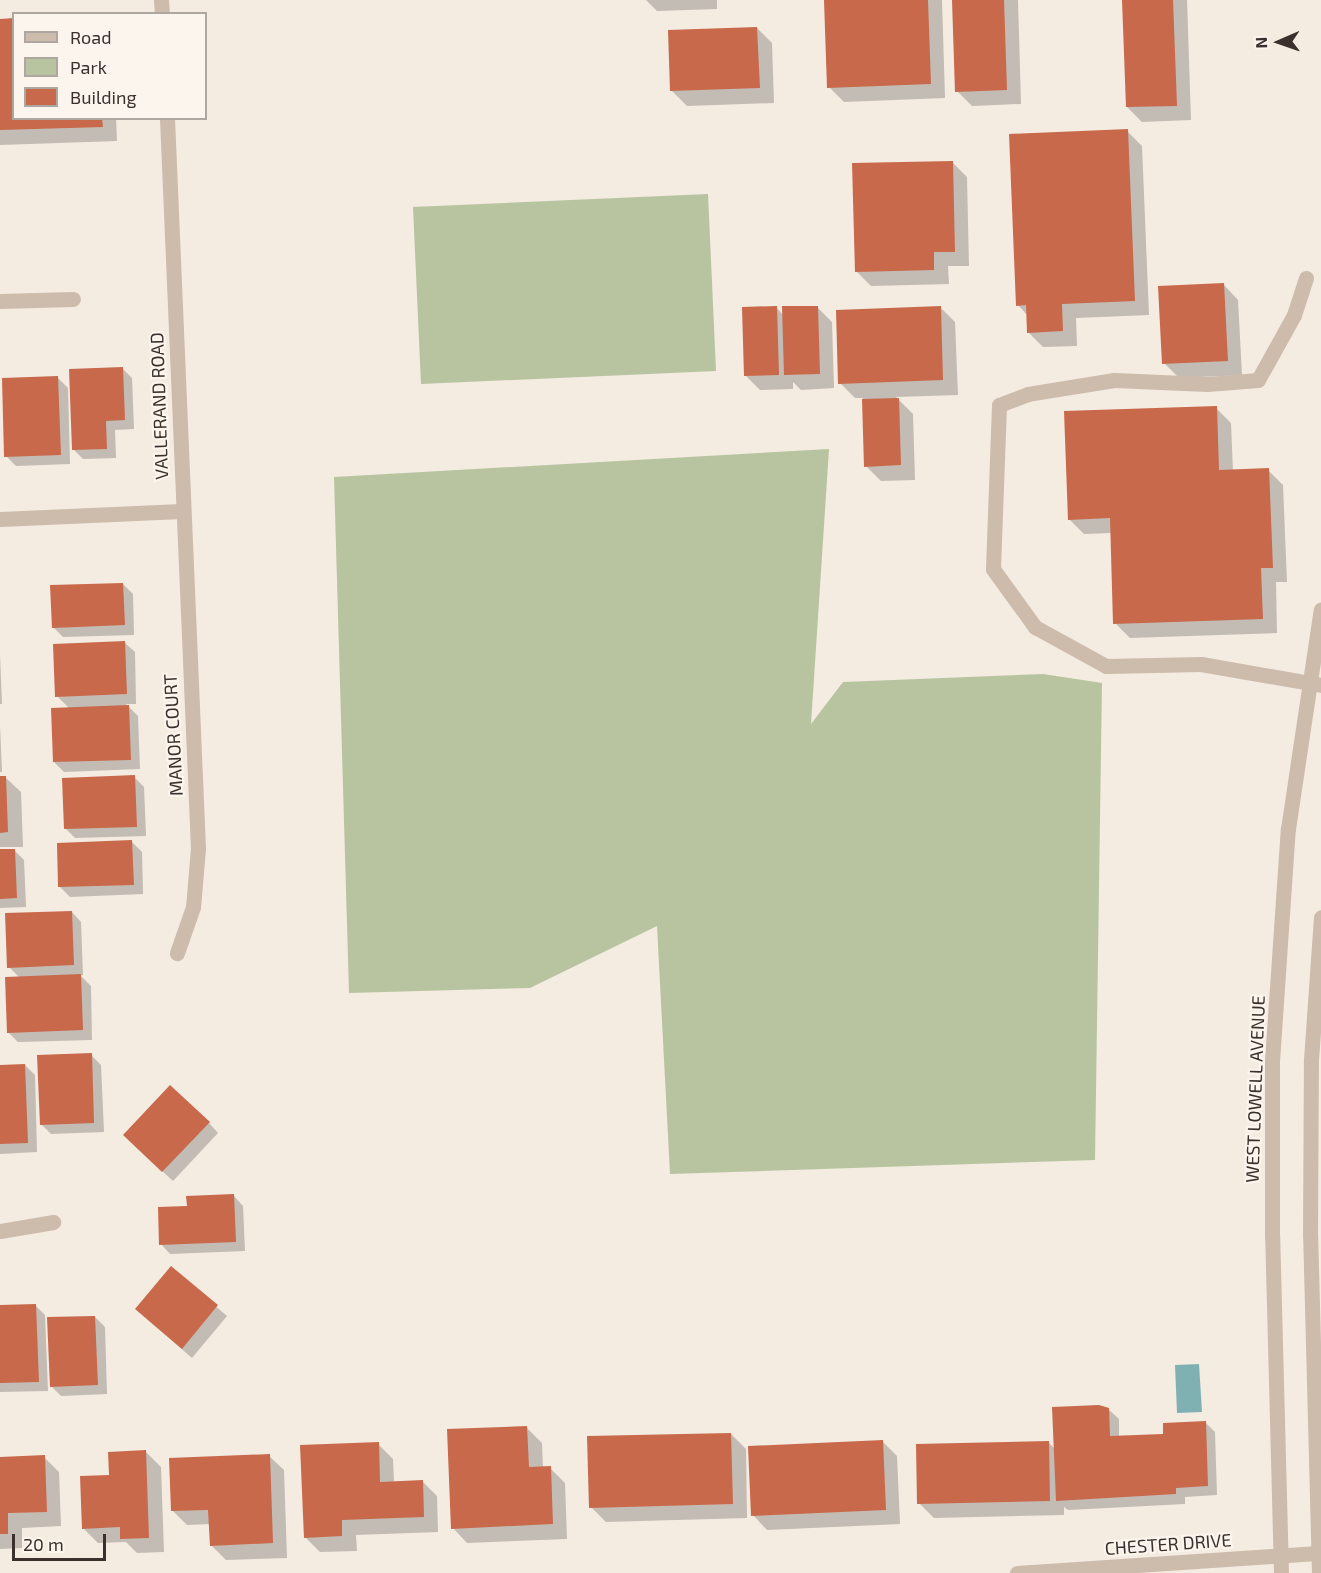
<!DOCTYPE html>
<style>
body{margin:0}
#map{position:relative;width:1321px;height:1573px;overflow:hidden;background:#f4ebe1;font-family:"Exo 2",sans-serif}
div>[style]{position:absolute}
.green>*{inset:0;background:#b8c4a0}
.water>*{inset:0;background:#7fb0b2}
.shadow>*{inset:0;background:#0003}
.building>*{inset:0;background:#c8694b}
.minor>*{height:15px;margin:-7.5px;padding:0 7.5px;transform-origin:7.5px;border-radius:7.5px;background:#cdbbac}
span{translate:-50% -50%;white-space:nowrap;text-align:center;line-height:1.15;-webkit-text-stroke:4.5px #fbf5ee;paint-order:stroke}
.street-label{font-size:18px;color:#3b302b}
.legend{position:absolute;left:12px;top:12px;width:195px;height:108px;box-sizing:border-box;background:#fbf5ee;border:2px solid #aea6a0;margin:0;padding:8px 10px;list-style:none;font-size:18px;color:#3b302b}
.legend li{display:flex;align-items:center;gap:12px;height:30px}
.legend b{width:30px;border:2px solid #aea6a0}
.north{position:absolute;left:1249px;top:12px;width:60px;height:60px;-webkit-text-stroke:4px #fbf5ee;paint-order:stroke;rotate:268deg;font-size:16px;font-weight:700;line-height:24px;text-align:center;color:#3b302b}
.north::after{content:'';display:block;margin:auto;width:21px;height:27px;background:#3b302b;clip-path:polygon(50% 0,100% 100%,50% 72%,0 100%)}
.scale{position:absolute;left:12px;top:1534px;width:94px;height:27px;box-sizing:border-box;border:3px solid #3b302b;border-top:0;padding-left:8px;font-size:18px;line-height:21px;white-space:nowrap;color:#3b302b;-webkit-text-stroke:4px #fbf5ee;paint-order:stroke}
</style>
<div id="map">
<div class="green">
<div style="clip-path:polygon(708px 194px,716px 371px,421px 384px,413px 207px)"></div>
<div style="clip-path:polygon(829px 449px,811px 724px,843px 682px,1043px 674px,1102px 683px,1095px 1160px,670px 1174px,657px 926px,530px 988px,349px 993px,334px 477px)"></div>
</div>
<div class="water">
<div style="clip-path:polygon(1199px 1364px,1202px 1412px,1177px 1413px,1175px 1365px)"></div>
</div>
<div class="shadow">
<div style="clip-path:polygon(646px 0,717px 0,717px 9px,657px 11px)"></div>
<div style="clip-path:polygon(826px 0,942px 0,945px 98px,844px 102px,829px 87px)"></div>
<div style="clip-path:polygon(954px 0,1018px 0,1021px 104px,972px 106px,957px 91px)"></div>
<div style="clip-path:polygon(1123px 0,1187px 0,1191px 120px,1142px 122px,1127px 107px)"></div>
<div style="clip-path:polygon(0 20px,14px 118px,116px 118px,117px 141px,0 145px)"></div>
<div style="clip-path:polygon(757px 28px,772px 43px,774px 103px,687px 106px,672px 91px)"></div>
<div style="clip-path:polygon(1127px 131px,1142px 146px,1149px 315px,1076px 318px,1077px 346px,1043px 347px,1028px 332px,1028px 316px,1018px 305px)"></div>
<div style="clip-path:polygon(952px 162px,967px 177px,969px 266px,948px 266px,949px 284px,871px 286px,856px 271px)"></div>
<div style="clip-path:polygon(1224px 285px,1238px 300px,1242px 375px,1179px 378px,1164px 363px)"></div>
<div style="clip-path:polygon(776px 307px,784px 316px,817px 307px,832px 322px,834px 388px,801px 390px,793px 382px,793px 389px,760px 390px,745px 375px)"></div>
<div style="clip-path:polygon(940px 307px,955px 322px,958px 395px,896px 397px,913px 414px,915px 480px,881px 481px,866px 466px,863px 398px,855px 398px,840px 383px)"></div>
<div style="clip-path:polygon(122px 368px,132px 378px,134px 429px,115px 430px,116px 458px,83px 459px,73px 449px)"></div>
<div style="clip-path:polygon(58px 378px,68px 388px,70px 464px,16px 466px,6px 456px)"></div>
<div style="clip-path:polygon(1216px 408px,1231px 423px,1233px 471px,1268px 470px,1283px 485px,1287px 582px,1276px 582px,1277px 633px,1130px 638px,1115px 623px,1112px 533px,1084px 534px,1069px 519px)"></div>
<div style="clip-path:polygon(123px 584px,133px 594px,134px 635px,63px 637px,53px 627px)"></div>
<div style="clip-path:polygon(125px 643px,135px 652px,136px 704px,126px 704px,138px 716px,140px 769px,64px 772px,54px 762px,69px 708px,57px 696px)"></div>
<div style="clip-path:polygon(0 654px,2px 704px,0 704px)"></div>
<div style="clip-path:polygon(0 725px,2px 772px,0 772px)"></div>
<div style="clip-path:polygon(134px 777px,144px 787px,146px 836px,75px 838px,66px 829px)"></div>
<div style="clip-path:polygon(0 778px,6px 778px,21px 792px,23px 847px,0 847px)"></div>
<div style="clip-path:polygon(132px 842px,142px 852px,143px 894px,70px 897px,60px 887px)"></div>
<div style="clip-path:polygon(14px 850px,24px 860px,26px 907px,0 908px,0 851px)"></div>
<div style="clip-path:polygon(72px 912px,81px 922px,83px 975px,80px 975px,91px 986px,92px 1040px,18px 1042px,8px 1032px,20px 978px,9px 967px)"></div>
<div style="clip-path:polygon(91px 1055px,101px 1065px,104px 1132px,51px 1134px,41px 1124px)"></div>
<div style="clip-path:polygon(25px 1065px,35px 1075px,37px 1152px,0 1154px,0 1066px)"></div>
<div style="clip-path:polygon(209px 1123px,218px 1133px,173px 1181px,134px 1145px)"></div>
<div style="clip-path:polygon(234px 1196px,243px 1206px,245px 1251px,170px 1254px,161px 1244px,188px 1207px)"></div>
<div style="clip-path:polygon(171px 1268px,227px 1316px,192px 1358px,147px 1319px)"></div>
<div style="clip-path:polygon(35px 1305px,45px 1315px,48px 1391px,0 1392px,0 1307px)"></div>
<div style="clip-path:polygon(95px 1317px,105px 1327px,107px 1394px,61px 1396px,51px 1386px)"></div>
<div style="clip-path:polygon(1109px 1410px,1119px 1419px,1119px 1437px,1165px 1436px,1205px 1422px,1215px 1432px,1217px 1495px,1185px 1497px,1185px 1504px,1068px 1510px,1064px 1507px,1064px 1515px,934px 1518px,919px 1503px,1048px 1442px,1055px 1449px)"></div>
<div style="clip-path:polygon(527px 1428px,542px 1443px,543px 1468px,550px 1468px,565px 1483px,567px 1539px,467px 1543px,453px 1528px)"></div>
<div style="clip-path:polygon(731px 1434px,746px 1449px,747px 1518px,606px 1522px,591px 1507px)"></div>
<div style="clip-path:polygon(882px 1441px,897px 1456px,900px 1524px,767px 1530px,753px 1515px)"></div>
<div style="clip-path:polygon(378px 1444px,393px 1459px,394px 1482px,422px 1481px,437px 1496px,438px 1532px,356px 1535px,357px 1551px,320px 1552px,305px 1537px)"></div>
<div style="clip-path:polygon(146px 1452px,161px 1467px,164px 1552px,137px 1553px,126px 1542px,98px 1543px,83px 1528px,111px 1477px)"></div>
<div style="clip-path:polygon(269px 1456px,284px 1470px,287px 1558px,226px 1560px,211px 1545px,210px 1524px,187px 1525px,172px 1510px)"></div>
<div style="clip-path:polygon(44px 1457px,59px 1472px,61px 1526px,22px 1528px,22px 1548px,0 1549px,0 1458px)"></div>
</div>
<div class="building">
<div style="clip-path:polygon(824px 0,928px 0,931px 84px,827px 88px)"></div>
<div style="clip-path:polygon(952px 0,1004px 0,1007px 90px,955px 92px)"></div>
<div style="clip-path:polygon(1122px 0,1173px 0,1177px 106px,1126px 107px)"></div>
<div style="clip-path:polygon(14px 18px,14px 118px,102px 118px,103px 127px,0 130px,0 19px)"></div>
<div style="clip-path:polygon(757px 27px,760px 88px,670px 91px,668px 30px)"></div>
<div style="clip-path:polygon(1128px 129px,1135px 301px,1062px 304px,1063px 331px,1027px 333px,1026px 305px,1016px 306px,1009px 134px)"></div>
<div style="clip-path:polygon(953px 161px,955px 252px,934px 252px,934px 270px,855px 272px,852px 163px)"></div>
<div style="clip-path:polygon(1224px 283px,1228px 361px,1162px 364px,1158px 286px)"></div>
<div style="clip-path:polygon(777px 306px,779px 375px,744px 376px,742px 307px)"></div>
<div style="clip-path:polygon(782px 306px,818px 306px,820px 374px,784px 375px)"></div>
<div style="clip-path:polygon(941px 306px,943px 380px,838px 384px,836px 310px)"></div>
<div style="clip-path:polygon(123px 367px,125px 420px,106px 421px,107px 449px,72px 450px,69px 369px)"></div>
<div style="clip-path:polygon(58px 376px,61px 455px,4px 457px,2px 378px)"></div>
<div style="clip-path:polygon(899px 398px,901px 465px,864px 467px,862px 399px)"></div>
<div style="clip-path:polygon(1217px 406px,1219px 470px,1269px 468px,1273px 568px,1261px 568px,1263px 619px,1113px 624px,1110px 518px,1068px 520px,1064px 411px)"></div>
<div style="clip-path:polygon(123px 583px,125px 625px,52px 628px,50px 585px)"></div>
<div style="clip-path:polygon(125px 641px,127px 694px,55px 697px,53px 644px)"></div>
<div style="clip-path:polygon(129px 705px,131px 760px,53px 762px,51px 708px)"></div>
<div style="clip-path:polygon(135px 775px,137px 827px,64px 829px,62px 778px)"></div>
<div style="clip-path:polygon(0 776px,6px 776px,8px 832px,0 833px)"></div>
<div style="clip-path:polygon(132px 840px,134px 885px,58px 887px,57px 843px)"></div>
<div style="clip-path:polygon(0 849px,15px 849px,17px 898px,0 899px)"></div>
<div style="clip-path:polygon(72px 911px,74px 965px,7px 968px,5px 913px)"></div>
<div style="clip-path:polygon(81px 974px,83px 1030px,7px 1033px,5px 977px)"></div>
<div style="clip-path:polygon(92px 1053px,94px 1123px,40px 1125px,37px 1055px)"></div>
<div style="clip-path:polygon(25px 1064px,28px 1143px,0 1144px,0 1065px)"></div>
<div style="clip-path:polygon(170px 1085px,210px 1122px,162px 1172px,123px 1135px)"></div>
<div style="clip-path:polygon(234px 1194px,236px 1242px,159px 1245px,158px 1207px,187px 1206px,186px 1196px)"></div>
<div style="clip-path:polygon(171px 1266px,218px 1305px,182px 1349px,135px 1309px)"></div>
<div style="clip-path:polygon(36px 1304px,39px 1382px,0 1383px,0 1305px)"></div>
<div style="clip-path:polygon(95px 1316px,98px 1385px,50px 1387px,47px 1317px)"></div>
<div style="clip-path:polygon(1099px 1405px,1109px 1408px,1110px 1436px,1163px 1434px,1163px 1423px,1206px 1421px,1208px 1486px,1176px 1488px,1176px 1494px,1056px 1501px,1052px 1407px)"></div>
<div style="clip-path:polygon(527px 1426px,529px 1467px,551px 1466px,553px 1524px,451px 1529px,447px 1429px)"></div>
<div style="clip-path:polygon(731px 1433px,733px 1504px,589px 1508px,587px 1436px)"></div>
<div style="clip-path:polygon(883px 1440px,886px 1510px,751px 1516px,748px 1446px)"></div>
<div style="clip-path:polygon(1049px 1441px,1050px 1501px,917px 1504px,916px 1444px)"></div>
<div style="clip-path:polygon(379px 1442px,380px 1482px,423px 1480px,424px 1517px,342px 1520px,342px 1536px,304px 1538px,300px 1445px)"></div>
<div style="clip-path:polygon(146px 1450px,149px 1538px,120px 1539px,120px 1527px,82px 1529px,80px 1476px,109px 1475px,108px 1452px)"></div>
<div style="clip-path:polygon(270px 1454px,273px 1543px,210px 1546px,208px 1510px,171px 1511px,169px 1458px)"></div>
<div style="clip-path:polygon(45px 1455px,47px 1512px,8px 1513px,8px 1534px,0 1534px,0 1457px)"></div>
</div>
<div class="minor">
<div style="left:161px;top:0;width:14px;rotate:86deg"></div>
<div style="left:167px;top:118px;width:731px;rotate:87.57deg"></div>
<div style="left:198px;top:848px;width:59px;rotate:94.8deg"></div>
<div style="left:193px;top:907px;width:49px;rotate:109.2deg"></div>
<div style="left:1306px;top:278px;width:39px;rotate:108deg"></div>
<div style="left:1294px;top:315px;width:74px;rotate:119deg"></div>
<div style="left:1258px;top:380px;width:51px;rotate:175.5deg"></div>
<div style="left:1207px;top:384px;width:93px;rotate:-177.5deg"></div>
<div style="left:1114px;top:380px;width:87px;rotate:170.8deg"></div>
<div style="left:1028px;top:394px;width:31px;rotate:159deg"></div>
<div style="left:999px;top:405px;width:164px;rotate:92.1deg"></div>
<div style="left:993px;top:569px;width:72px;rotate:54.1deg"></div>
<div style="left:1035px;top:627px;width:81px;rotate:28.8deg"></div>
<div style="left:1106px;top:666px;width:95px;rotate:-1.2deg"></div>
<div style="left:1201px;top:664px;width:122px;rotate:9.9deg"></div>
<div style="left:0;top:301px;width:73px;rotate:-1.6deg"></div>
<div style="left:0;top:519px;width:182px;rotate:-2.5deg"></div>
<div style="left:0;top:1231px;width:54px;rotate:-9.6deg"></div>
<div style="left:1017px;top:1573px;width:305px;rotate:-3.8deg"></div>
<div style="left:1281px;top:1573px;width:337px;rotate:-91.5deg"></div>
<div style="left:1272px;top:1236px;width:175px;rotate:-90deg"></div>
<div style="left:1272px;top:1061px;width:233px;rotate:-86.1deg"></div>
<div style="left:1288px;top:829px;width:222px;rotate:-81.5deg"></div>
<div style="left:1319px;top:1573px;width:337px;rotate:-91.5deg"></div>
<div style="left:1310px;top:1236px;width:176px;rotate:-89.7deg"></div>
<div style="left:1311px;top:1060px;width:143px;rotate:-86deg"></div>
</div>
<div class="street-label">
<span style="left:159px;top:406px;rotate:-92deg">VALLERAND ROAD</span>
<span style="left:173px;top:735px;rotate:-93deg">MANOR COURT</span>
<span style="left:1255px;top:1089px;rotate:-88deg">WEST LOWELL AVENUE</span>
<span style="left:1168px;top:1544px;rotate:-4deg">CHESTER DRIVE</span>
</div>
<ul class="legend">
<li><b style="height:8px;background:#cdbbac"></b>Road</li>
<li><b style="height:16px;background:#b8c4a0"></b>Park</li>
<li><b style="height:16px;background:#c8694b"></b>Building</li>
</ul>
<div class="north">N</div>
<div class="scale">20 m</div>
</div>
